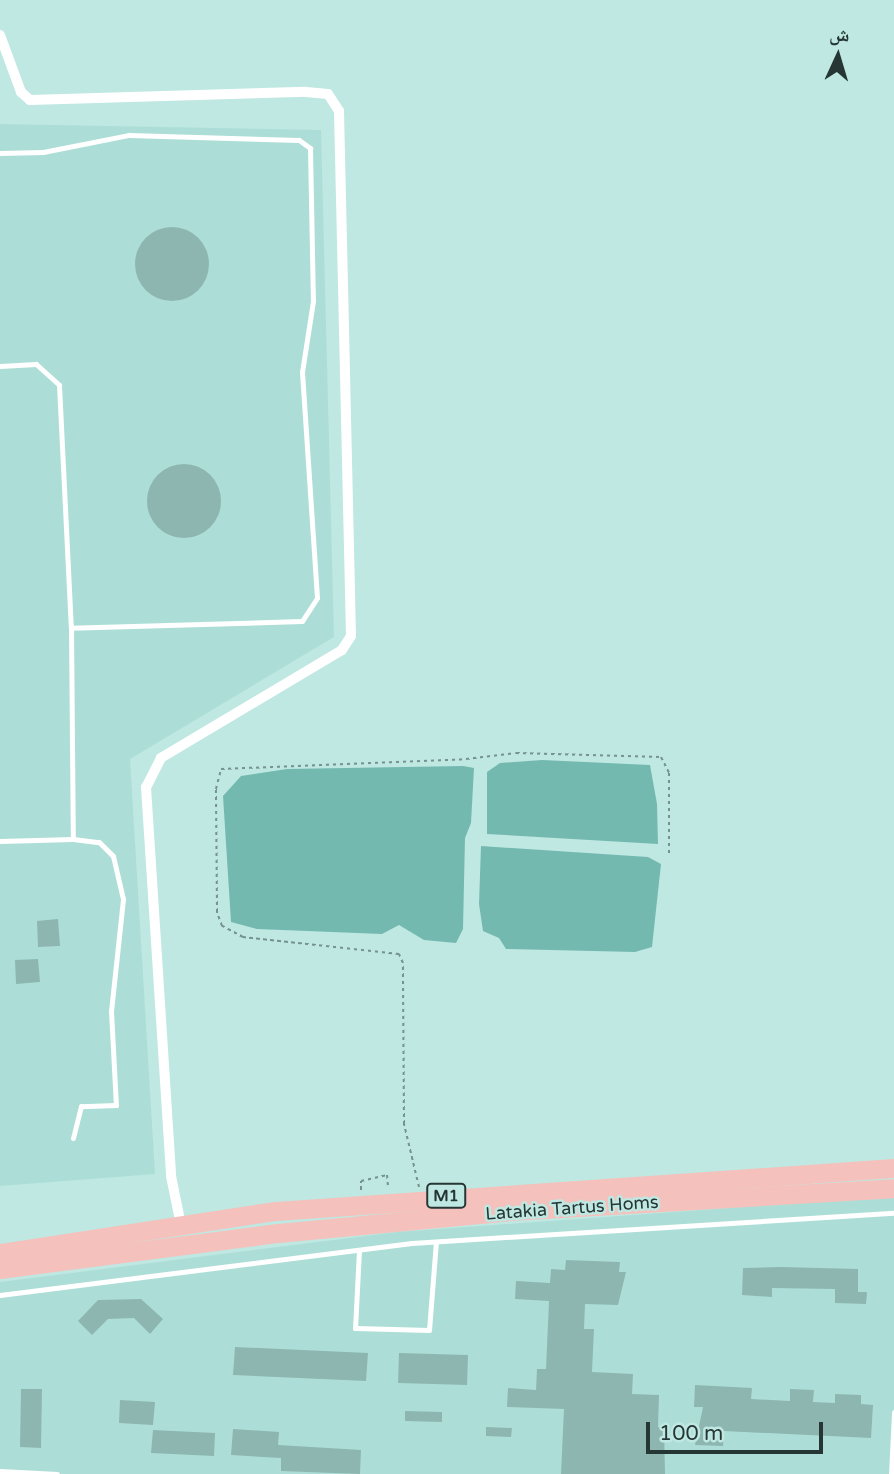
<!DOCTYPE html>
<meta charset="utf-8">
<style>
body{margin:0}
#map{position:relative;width:894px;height:1474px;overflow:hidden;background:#bfe8e2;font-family:"Varela Round","Noto Naskh Arabic",sans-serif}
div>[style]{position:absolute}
.built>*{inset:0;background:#acded7}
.water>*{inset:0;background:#74b9b0}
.building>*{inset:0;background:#8eb6b0}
.round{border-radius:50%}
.path>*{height:2px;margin-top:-1px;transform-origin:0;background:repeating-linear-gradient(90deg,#75928e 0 3.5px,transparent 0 7px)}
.service>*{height:5px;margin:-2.5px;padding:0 2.5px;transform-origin:2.5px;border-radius:2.5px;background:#fff}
.minor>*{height:10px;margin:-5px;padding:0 5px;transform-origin:5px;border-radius:5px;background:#fff}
.motorway>*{height:19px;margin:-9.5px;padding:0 9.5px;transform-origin:9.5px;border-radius:9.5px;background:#f5c1bc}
span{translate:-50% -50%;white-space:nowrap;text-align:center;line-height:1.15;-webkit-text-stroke:5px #bfe8e2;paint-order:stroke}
.shield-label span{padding:2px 5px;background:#bfe8e2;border:2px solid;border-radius:5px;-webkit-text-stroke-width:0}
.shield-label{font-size:16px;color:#263634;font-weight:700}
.street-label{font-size:18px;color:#263634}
.north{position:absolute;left:803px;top:21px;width:70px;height:70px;-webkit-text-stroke:5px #bfe8e2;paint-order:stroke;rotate:4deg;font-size:19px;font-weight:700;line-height:28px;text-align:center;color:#263634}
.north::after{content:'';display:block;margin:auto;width:24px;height:32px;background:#263634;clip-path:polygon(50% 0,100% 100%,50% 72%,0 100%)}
.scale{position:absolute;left:646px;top:1422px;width:177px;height:32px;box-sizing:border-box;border:4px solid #263634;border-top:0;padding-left:9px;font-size:21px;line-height:24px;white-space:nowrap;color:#263634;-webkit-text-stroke:5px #bfe8e2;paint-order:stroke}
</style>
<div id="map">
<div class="built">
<div style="clip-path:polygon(0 124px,321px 130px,334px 637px,130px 759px,155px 1174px,0 1186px)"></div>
<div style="clip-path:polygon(894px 1196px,894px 1474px,0 1474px,0 1282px,397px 1232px)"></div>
</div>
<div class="water">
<div style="clip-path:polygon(542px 760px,650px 765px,657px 804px,658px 844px,487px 834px,487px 772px,500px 763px)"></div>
<div style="clip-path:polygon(463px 766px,474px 768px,471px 823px,465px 838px,463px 929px,456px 943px,424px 940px,399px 925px,382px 934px,257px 929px,231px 922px,223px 796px,241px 776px,287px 769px)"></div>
<div style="clip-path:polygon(481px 846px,648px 857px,661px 864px,652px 947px,635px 952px,506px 949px,499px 938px,483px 931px,479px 904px)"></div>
</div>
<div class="building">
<div class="round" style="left:135px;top:227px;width:74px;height:74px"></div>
<div class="round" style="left:147px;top:464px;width:74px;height:74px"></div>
<div style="clip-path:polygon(58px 919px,60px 946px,38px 947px,37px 921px)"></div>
<div style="clip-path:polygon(38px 959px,40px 982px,16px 984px,15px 960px)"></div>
<div style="clip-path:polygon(566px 1260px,620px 1262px,619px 1272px,626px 1272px,618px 1305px,585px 1304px,584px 1329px,594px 1329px,592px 1372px,633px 1374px,632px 1394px,659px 1395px,658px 1427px,664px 1427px,665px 1474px,561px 1474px,564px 1409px,507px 1407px,508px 1388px,536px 1390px,537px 1369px,546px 1369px,549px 1301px,515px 1299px,516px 1281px,550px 1283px,551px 1269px,565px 1270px)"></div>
<div style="clip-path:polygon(781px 1267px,858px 1269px,858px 1292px,867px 1292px,866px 1304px,835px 1303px,835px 1289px,772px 1288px,772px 1297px,742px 1295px,743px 1268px)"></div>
<div style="clip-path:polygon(141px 1299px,163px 1319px,150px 1334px,134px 1318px,108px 1319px,92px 1335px,78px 1321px,98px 1300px)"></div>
<div style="clip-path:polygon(235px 1347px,368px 1353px,366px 1381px,233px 1375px)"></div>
<div style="clip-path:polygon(399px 1353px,468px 1355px,467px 1385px,398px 1383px)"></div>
<div style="clip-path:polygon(695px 1385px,752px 1388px,751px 1399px,790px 1401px,790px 1389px,814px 1390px,813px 1402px,835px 1403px,835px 1394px,861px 1395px,861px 1404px,873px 1405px,871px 1438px,724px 1431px,723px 1446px,695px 1445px,703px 1407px,694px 1407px)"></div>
<div style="clip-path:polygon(21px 1389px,42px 1389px,41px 1448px,20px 1447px)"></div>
<div style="clip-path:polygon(120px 1400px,155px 1402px,153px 1425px,119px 1423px)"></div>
<div style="clip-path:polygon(405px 1411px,442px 1412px,442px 1422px,405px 1421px)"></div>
<div style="clip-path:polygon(486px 1427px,512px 1428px,511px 1437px,486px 1436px)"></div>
<div style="clip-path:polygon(233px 1429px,279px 1432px,278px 1445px,361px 1450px,360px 1474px,281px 1471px,281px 1458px,231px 1455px)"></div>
<div style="clip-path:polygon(153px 1430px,215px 1433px,214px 1456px,151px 1453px)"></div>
</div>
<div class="path">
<div style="left:419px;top:1187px;width:65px;rotate:-103.4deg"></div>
<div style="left:404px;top:1124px;width:161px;rotate:-90.4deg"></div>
<div style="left:403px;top:963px;width:10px;rotate:-114deg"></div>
<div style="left:399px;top:954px;width:157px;rotate:-173.8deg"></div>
<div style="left:243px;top:937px;width:24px;rotate:-152deg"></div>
<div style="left:222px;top:926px;width:15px;rotate:-110deg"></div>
<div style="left:217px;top:912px;width:123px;rotate:-90.5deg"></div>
<div style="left:216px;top:789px;width:21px;rotate:-76deg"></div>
<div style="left:221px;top:769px;width:245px;rotate:-2.3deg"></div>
<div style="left:466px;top:759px;width:50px;rotate:-6.8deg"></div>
<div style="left:516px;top:753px;width:145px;rotate:1.6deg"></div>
<div style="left:661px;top:757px;width:18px;rotate:63deg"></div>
<div style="left:669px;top:773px;width:80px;rotate:90deg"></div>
<div style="left:361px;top:1190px;width:9px;rotate:-90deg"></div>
<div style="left:361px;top:1181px;width:27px;rotate:-13deg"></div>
<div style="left:387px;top:1175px;width:11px;rotate:85deg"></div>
</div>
<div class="service">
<div style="left:0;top:153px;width:43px;rotate:-1.3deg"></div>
<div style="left:43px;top:152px;width:88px;rotate:-11.2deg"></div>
<div style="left:129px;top:135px;width:170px;rotate:1.7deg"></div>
<div style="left:299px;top:140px;width:14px;rotate:36deg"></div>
<div style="left:310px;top:148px;width:153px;rotate:88.9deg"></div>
<div style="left:313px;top:301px;width:72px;rotate:98.8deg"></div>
<div style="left:302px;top:372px;width:226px;rotate:86.2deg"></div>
<div style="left:317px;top:598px;width:27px;rotate:123deg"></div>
<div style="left:302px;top:621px;width:231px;rotate:178.3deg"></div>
<div style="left:0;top:366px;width:36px;rotate:-3deg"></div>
<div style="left:36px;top:364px;width:31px;rotate:42deg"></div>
<div style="left:59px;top:385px;width:243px;rotate:87.2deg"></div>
<div style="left:71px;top:628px;width:211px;rotate:89.5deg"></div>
<div style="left:0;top:841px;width:73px;rotate:-1.6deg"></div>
<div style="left:73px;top:839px;width:26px;rotate:7deg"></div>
<div style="left:99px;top:842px;width:20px;rotate:45deg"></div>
<div style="left:113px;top:856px;width:44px;rotate:76.9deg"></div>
<div style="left:123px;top:899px;width:113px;rotate:96.1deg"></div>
<div style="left:111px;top:1011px;width:94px;rotate:87deg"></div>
<div style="left:116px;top:1105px;width:35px;rotate:178deg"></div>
<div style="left:81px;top:1106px;width:33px;rotate:104deg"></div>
<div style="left:359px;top:1250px;width:78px;rotate:92.9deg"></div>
<div style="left:355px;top:1328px;width:74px;rotate:1.5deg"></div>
<div style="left:429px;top:1330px;width:88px;rotate:-85.5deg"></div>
<div style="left:0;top:1295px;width:415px;rotate:-7.2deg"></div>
<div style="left:412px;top:1243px;width:483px;rotate:-3.6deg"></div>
<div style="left:0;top:1471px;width:57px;rotate:3deg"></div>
<div style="left:891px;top:1474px;width:62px;rotate:-87.2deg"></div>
</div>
<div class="minor">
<div style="left:0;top:35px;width:61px;rotate:69.8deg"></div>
<div style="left:21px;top:92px;width:12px;rotate:42deg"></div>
<div style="left:30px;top:100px;width:276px;rotate:-1.7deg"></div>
<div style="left:306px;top:92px;width:22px;rotate:5deg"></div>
<div style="left:328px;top:94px;width:20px;rotate:57deg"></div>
<div style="left:339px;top:111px;width:525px;rotate:88.69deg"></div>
<div style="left:351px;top:636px;width:17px;rotate:123deg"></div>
<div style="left:342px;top:650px;width:211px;rotate:149.2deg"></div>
<div style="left:161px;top:758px;width:33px;rotate:117deg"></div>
<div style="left:146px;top:787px;width:390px;rotate:86.3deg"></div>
<div style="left:171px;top:1176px;width:50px;rotate:78.5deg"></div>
</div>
<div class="motorway">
<div style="left:0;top:1253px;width:279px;rotate:-8.7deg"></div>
<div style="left:276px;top:1211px;width:619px;rotate:-3.98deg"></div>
<div style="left:0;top:1269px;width:280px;rotate:-7.4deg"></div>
<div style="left:278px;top:1233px;width:233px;rotate:-5.4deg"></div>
<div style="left:510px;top:1211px;width:385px;rotate:-3.4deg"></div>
</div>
<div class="shield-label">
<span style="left:446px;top:1196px">M1</span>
</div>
<div class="street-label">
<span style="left:572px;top:1208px;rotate:-4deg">Latakia Tartus Homs</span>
</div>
<div class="north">ش</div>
<div class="scale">100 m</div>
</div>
